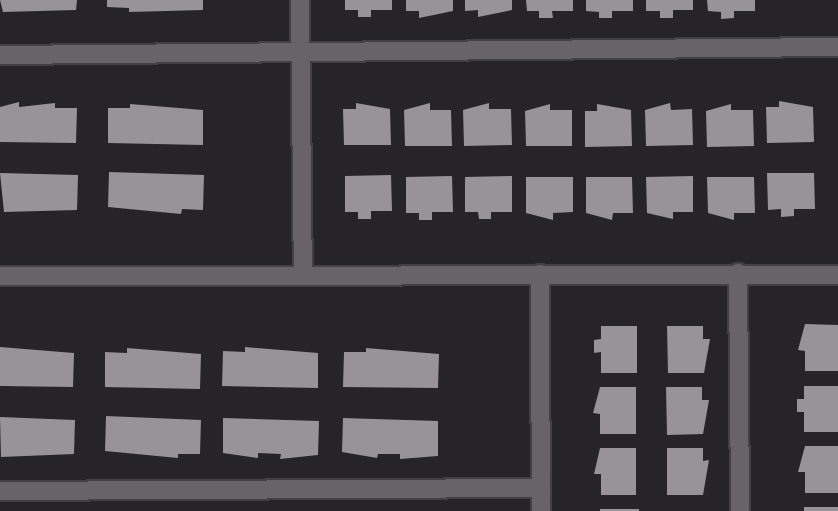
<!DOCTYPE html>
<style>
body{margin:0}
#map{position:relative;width:838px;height:511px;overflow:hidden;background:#272427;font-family:Literata,serif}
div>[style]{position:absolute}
.building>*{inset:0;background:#979397}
.roads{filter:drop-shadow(2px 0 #434043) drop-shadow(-2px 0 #434043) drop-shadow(0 2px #434043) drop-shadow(0 -2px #434043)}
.minor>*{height:18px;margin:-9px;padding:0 9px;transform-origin:9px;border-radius:9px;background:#676366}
span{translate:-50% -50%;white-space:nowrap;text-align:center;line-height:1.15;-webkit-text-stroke:6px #1e1b1e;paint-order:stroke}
</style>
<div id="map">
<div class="building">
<div style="clip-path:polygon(0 0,77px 0,76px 10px,3px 12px)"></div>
<div style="clip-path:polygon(107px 0,203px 0,203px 10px,129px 12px,129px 8px,107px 7px)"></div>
<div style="clip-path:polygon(345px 0,392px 0,392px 10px,371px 10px,371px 17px,358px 17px,358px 10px,345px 10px)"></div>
<div style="clip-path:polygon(406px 0,453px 0,453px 11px,419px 18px,419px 11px,406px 11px)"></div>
<div style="clip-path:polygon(465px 0,512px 0,512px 10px,478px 17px,478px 10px,465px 11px)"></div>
<div style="clip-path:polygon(526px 0,573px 0,573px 11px,552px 11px,553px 18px,539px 18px,539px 11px,527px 11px)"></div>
<div style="clip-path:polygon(586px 0,633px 0,633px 11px,612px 11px,612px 18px,599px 18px,599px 12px,586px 11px)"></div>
<div style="clip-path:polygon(646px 0,693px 0,693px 10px,673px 10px,673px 18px,660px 18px,660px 11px,646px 11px)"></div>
<div style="clip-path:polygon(707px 0,755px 0,755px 11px,734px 11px,734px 18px,721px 19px,721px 12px,708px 11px)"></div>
<div style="clip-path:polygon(779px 101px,813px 107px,814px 142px,767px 143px,766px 107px,779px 107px)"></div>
<div style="clip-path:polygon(19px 102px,19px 107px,55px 103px,55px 108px,77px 108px,76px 143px,0 142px,0 107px)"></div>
<div style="clip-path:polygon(356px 103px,390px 109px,391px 145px,344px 145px,343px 109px,356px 109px)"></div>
<div style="clip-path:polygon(430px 103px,430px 110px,451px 110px,452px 146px,405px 146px,404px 110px)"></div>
<div style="clip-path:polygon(489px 103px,489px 109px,511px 109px,512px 145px,464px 146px,463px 110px)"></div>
<div style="clip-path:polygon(670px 103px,671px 110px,692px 109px,693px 145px,646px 146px,645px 110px)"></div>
<div style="clip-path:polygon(130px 104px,203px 110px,203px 145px,108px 143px,108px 108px,130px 108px)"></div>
<div style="clip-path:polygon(550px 104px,550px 110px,572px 110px,572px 146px,526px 146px,525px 111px)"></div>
<div style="clip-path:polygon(597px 104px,631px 110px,632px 146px,585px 147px,585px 111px,597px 111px)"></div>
<div style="clip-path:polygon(731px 104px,731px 110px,753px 110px,754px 146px,707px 147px,706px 111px)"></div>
<div style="clip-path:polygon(109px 172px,204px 175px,203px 210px,182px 209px,181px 214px,108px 207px)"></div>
<div style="clip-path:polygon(0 173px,78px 175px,77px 210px,4px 212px)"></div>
<div style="clip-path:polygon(767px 173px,814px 173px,815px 209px,794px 209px,794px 216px,781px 217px,781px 209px,768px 210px)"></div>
<div style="clip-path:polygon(391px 175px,392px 211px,371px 211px,371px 219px,358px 219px,358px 212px,345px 212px,345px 176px)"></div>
<div style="clip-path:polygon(452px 176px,453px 212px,432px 212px,432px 220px,419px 220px,419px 213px,406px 213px,406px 177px)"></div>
<div style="clip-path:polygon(512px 176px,512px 212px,491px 212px,491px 219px,479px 219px,478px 212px,465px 212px,465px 177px)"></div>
<div style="clip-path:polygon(693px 176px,693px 212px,673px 212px,673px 219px,647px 213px,646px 177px)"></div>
<div style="clip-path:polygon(526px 177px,573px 177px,573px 212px,553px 213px,553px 220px,526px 213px)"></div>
<div style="clip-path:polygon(586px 177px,632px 177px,633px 213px,613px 213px,612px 220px,586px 213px)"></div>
<div style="clip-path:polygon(707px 177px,754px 177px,755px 213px,734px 213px,734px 220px,708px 213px)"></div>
<div style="clip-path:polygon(805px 324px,838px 325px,838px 371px,805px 371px,805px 351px,798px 350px)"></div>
<div style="clip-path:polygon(601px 326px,637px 326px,637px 373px,601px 373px,601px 352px,594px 353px,594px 340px,601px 339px)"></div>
<div style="clip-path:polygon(667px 326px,703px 326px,703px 339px,710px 339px,704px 373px,668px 373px)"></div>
<div style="clip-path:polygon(0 347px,74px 353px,73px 387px,0 386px)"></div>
<div style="clip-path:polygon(245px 347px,318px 353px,318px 388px,222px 386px,223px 351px,245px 352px)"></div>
<div style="clip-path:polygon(127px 348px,201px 354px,200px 389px,105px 387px,105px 352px,127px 353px)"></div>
<div style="clip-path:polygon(366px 348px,439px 354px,438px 388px,343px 387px,344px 352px,366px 352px)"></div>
<div style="clip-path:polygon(804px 386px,838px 386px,838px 432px,804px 432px,804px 412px,797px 412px,797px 399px,804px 399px)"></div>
<div style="clip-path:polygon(600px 387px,636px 387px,636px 434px,600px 434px,600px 414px,593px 413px)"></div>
<div style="clip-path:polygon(666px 387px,702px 387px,702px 400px,709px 400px,703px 434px,667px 435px)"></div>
<div style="clip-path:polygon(106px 416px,201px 420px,200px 454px,178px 454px,178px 458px,105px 451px)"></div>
<div style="clip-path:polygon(0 417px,75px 420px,74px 454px,1px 457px)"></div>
<div style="clip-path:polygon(223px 418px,319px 421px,318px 455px,280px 459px,281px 454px,258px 453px,258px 458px,223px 453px)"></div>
<div style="clip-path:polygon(343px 418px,438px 421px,438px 456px,400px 459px,400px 454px,378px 454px,377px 458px,342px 452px)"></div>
<div style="clip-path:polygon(805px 446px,838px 446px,838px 493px,805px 493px,805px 472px,798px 472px)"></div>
<div style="clip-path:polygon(600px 448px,636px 448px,636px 495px,601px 495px,601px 474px,594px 474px)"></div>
<div style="clip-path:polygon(667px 448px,703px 448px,703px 461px,709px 460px,703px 495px,667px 495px)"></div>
<div style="clip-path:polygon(804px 507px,838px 507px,838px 511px,804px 511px)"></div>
<div style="clip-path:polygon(600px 509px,639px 509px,639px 511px,600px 511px)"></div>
</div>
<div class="roads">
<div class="minor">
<div style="left:300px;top:0;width:275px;rotate:89.4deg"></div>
<div style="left:0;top:55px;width:838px;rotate:-0.55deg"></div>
<div style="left:738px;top:273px;width:238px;rotate:89.5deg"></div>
<div style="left:540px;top:274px;width:237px;rotate:89.8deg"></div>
<div style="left:0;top:276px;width:838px;rotate:-0.07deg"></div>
<div style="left:0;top:491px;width:541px;rotate:-0.32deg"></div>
</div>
</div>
</div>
